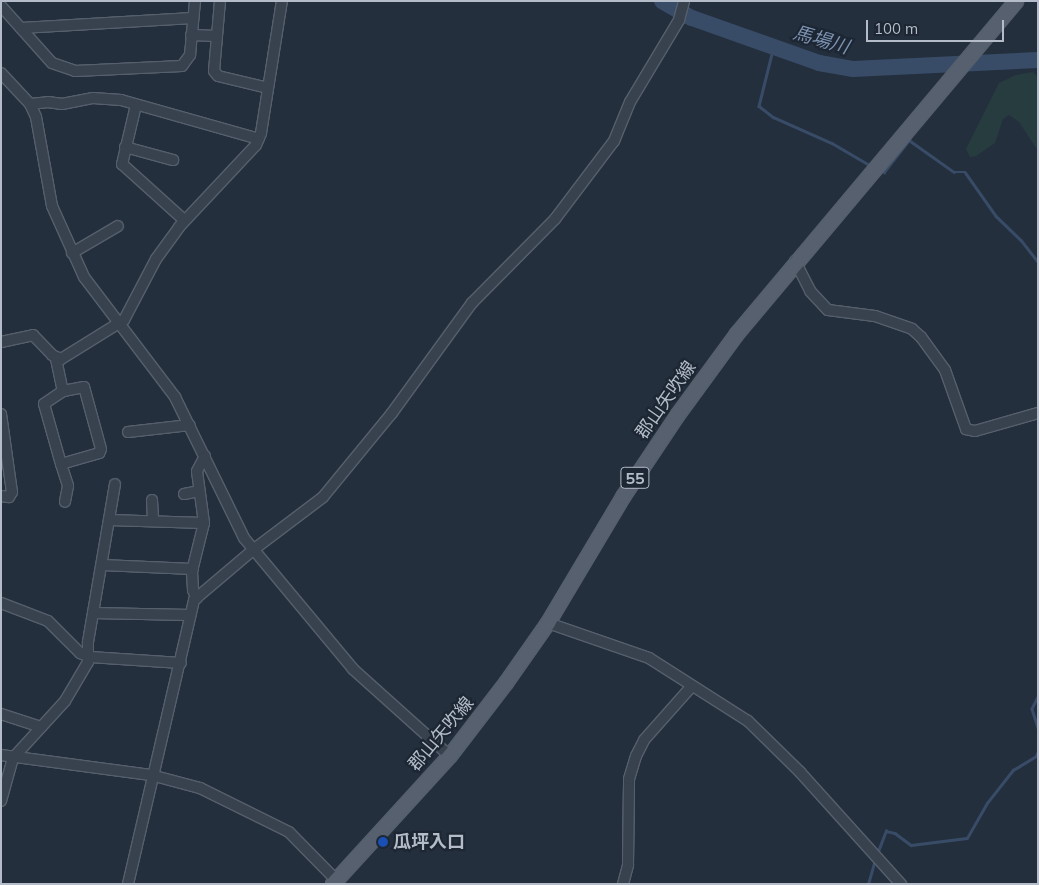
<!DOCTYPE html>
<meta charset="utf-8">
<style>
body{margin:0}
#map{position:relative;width:1039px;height:885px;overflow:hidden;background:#242f3e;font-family:Mulish,"Noto Sans JP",sans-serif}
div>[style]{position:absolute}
.green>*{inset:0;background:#263c3f}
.stream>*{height:2.5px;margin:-1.25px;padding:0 1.25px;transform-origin:1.25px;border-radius:1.25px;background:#394c67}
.river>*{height:16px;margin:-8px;padding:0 8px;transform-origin:8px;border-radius:8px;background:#394c67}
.roads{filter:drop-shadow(1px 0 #565f6c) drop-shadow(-1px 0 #565f6c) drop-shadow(0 1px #565f6c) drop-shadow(0 -1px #565f6c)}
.minor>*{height:10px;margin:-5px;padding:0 5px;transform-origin:5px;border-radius:5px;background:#38414e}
.major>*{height:14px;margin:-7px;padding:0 7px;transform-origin:7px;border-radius:7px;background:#56606e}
.dots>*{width:14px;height:14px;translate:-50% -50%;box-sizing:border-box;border:2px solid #1d2633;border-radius:50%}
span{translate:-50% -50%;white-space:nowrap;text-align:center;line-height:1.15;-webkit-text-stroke:4.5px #1d2633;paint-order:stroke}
.shield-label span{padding:1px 4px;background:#1d2633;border:1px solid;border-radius:4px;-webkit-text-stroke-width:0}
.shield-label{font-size:16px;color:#b4bcc9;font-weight:700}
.street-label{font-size:18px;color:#b4bcc9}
.poi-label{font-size:18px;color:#b4bcc9;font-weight:700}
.left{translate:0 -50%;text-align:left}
.water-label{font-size:19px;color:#7c92b1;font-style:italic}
.frame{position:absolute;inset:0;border:2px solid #b4bcc9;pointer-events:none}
.scale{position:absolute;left:866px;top:20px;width:138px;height:22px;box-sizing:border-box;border:2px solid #b4bcc9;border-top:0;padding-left:6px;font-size:15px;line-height:18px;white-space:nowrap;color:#b4bcc9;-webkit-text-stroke:4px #1d2633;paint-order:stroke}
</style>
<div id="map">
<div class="green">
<div style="clip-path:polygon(1033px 72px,1038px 77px,1038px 151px,1019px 122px,1009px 115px,1003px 119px,995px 143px,976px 156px,970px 157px,966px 149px,999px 83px,1016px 75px)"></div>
</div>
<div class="stream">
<div style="left:774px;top:46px;width:62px;rotate:104deg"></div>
<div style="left:759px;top:106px;width:18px;rotate:38deg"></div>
<div style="left:773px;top:117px;width:64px;rotate:23.8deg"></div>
<div style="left:832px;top:143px;width:45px;rotate:30.5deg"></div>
<div style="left:881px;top:170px;width:4px;rotate:34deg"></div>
<div style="left:884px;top:172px;width:41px;rotate:-52deg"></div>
<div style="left:909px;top:140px;width:55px;rotate:35.4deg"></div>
<div style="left:954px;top:172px;width:11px"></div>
<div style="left:965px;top:172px;width:54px;rotate:54.8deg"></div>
<div style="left:996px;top:216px;width:35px;rotate:44deg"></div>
<div style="left:1021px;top:240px;width:28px;rotate:52deg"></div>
<div style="left:1038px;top:697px;width:13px;rotate:117deg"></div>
<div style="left:1032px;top:709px;width:20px;rotate:72deg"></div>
<div style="left:877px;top:854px;width:25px;rotate:-69deg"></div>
<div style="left:886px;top:831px;width:9px;rotate:13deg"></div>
<div style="left:895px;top:833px;width:20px;rotate:37deg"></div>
<div style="left:911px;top:845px;width:56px;rotate:-7.1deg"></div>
<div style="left:967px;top:838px;width:40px;rotate:-60.3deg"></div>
<div style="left:987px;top:803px;width:42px;rotate:-51.8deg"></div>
<div style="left:1013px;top:770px;width:27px;rotate:-31deg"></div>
<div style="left:1036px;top:756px;width:5px;rotate:-68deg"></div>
<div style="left:868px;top:884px;width:26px;rotate:-74deg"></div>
</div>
<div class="river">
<div style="left:662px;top:1px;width:34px;rotate:30deg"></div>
<div style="left:692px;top:18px;width:135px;rotate:19.5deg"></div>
<div style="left:819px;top:63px;width:35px;rotate:10deg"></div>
<div style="left:853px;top:69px;width:185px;rotate:-2.8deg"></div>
</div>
<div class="roads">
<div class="minor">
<div style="left:220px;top:1px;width:70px;rotate:94.9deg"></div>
<div style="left:214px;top:71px;width:6px;rotate:51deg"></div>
<div style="left:218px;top:76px;width:51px;rotate:13.5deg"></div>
<div style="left:1px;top:6px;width:76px;rotate:48.2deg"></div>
<div style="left:52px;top:63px;width:24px;rotate:19deg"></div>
<div style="left:75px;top:71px;width:107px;rotate:-2.7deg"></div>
<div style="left:182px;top:66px;width:14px;rotate:-54deg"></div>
<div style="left:190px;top:55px;width:54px;rotate:-84.7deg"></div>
<div style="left:21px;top:28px;width:172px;rotate:-3.3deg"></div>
<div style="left:191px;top:35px;width:26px;rotate:2deg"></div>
<div style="left:1px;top:73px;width:42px;rotate:46.9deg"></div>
<div style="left:30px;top:104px;width:14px;rotate:65deg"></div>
<div style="left:36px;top:117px;width:90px;rotate:79.8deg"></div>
<div style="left:52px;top:206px;width:78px;rotate:65.7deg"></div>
<div style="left:84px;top:277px;width:151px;rotate:52.8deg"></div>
<div style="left:175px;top:397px;width:157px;rotate:63.9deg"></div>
<div style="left:244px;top:538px;width:170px;rotate:50.2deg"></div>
<div style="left:353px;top:669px;width:130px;rotate:41.9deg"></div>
<div style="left:30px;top:104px;width:18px;rotate:-6deg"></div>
<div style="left:48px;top:102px;width:14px;rotate:8deg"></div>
<div style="left:62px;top:104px;width:32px;rotate:-11deg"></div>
<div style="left:93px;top:98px;width:28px;rotate:4deg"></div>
<div style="left:121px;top:100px;width:143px;rotate:15.8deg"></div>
<div style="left:136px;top:105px;width:61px;rotate:103.3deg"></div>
<div style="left:122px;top:164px;width:84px;rotate:42.1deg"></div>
<div style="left:125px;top:147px;width:50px;rotate:15.2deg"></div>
<div style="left:72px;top:253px;width:53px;rotate:-30.4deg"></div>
<div style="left:795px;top:261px;width:34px;rotate:63deg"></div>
<div style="left:810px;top:291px;width:26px;rotate:47deg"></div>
<div style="left:828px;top:310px;width:47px;rotate:7.3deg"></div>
<div style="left:875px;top:316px;width:39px;rotate:19deg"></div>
<div style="left:912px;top:329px;width:12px;rotate:42deg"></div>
<div style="left:921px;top:337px;width:41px;rotate:54deg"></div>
<div style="left:945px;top:370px;width:63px;rotate:70.4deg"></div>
<div style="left:966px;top:429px;width:9px;rotate:13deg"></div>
<div style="left:975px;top:431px;width:66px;rotate:-15.9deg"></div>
<div style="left:1px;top:342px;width:33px;rotate:-12deg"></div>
<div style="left:33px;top:335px;width:28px;rotate:46deg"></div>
<div style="left:52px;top:355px;width:10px;rotate:24deg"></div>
<div style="left:61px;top:359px;width:74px;rotate:-31.8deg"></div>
<div style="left:124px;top:320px;width:69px;rotate:-62.3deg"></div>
<div style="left:156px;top:259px;width:39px;rotate:-54deg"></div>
<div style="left:179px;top:227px;width:112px;rotate:-46.8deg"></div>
<div style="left:256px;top:145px;width:13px;rotate:-67deg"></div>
<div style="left:261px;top:133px;width:134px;rotate:-81deg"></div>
<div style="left:56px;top:359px;width:33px;rotate:78deg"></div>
<div style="left:1px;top:414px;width:79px;rotate:82deg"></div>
<div style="left:12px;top:492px;width:6px;rotate:121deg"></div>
<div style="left:9px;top:497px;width:8px;rotate:-173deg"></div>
<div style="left:128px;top:432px;width:62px;rotate:-6.4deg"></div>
<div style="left:61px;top:464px;width:40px;rotate:-16deg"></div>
<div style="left:99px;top:453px;width:4px;rotate:-63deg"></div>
<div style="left:101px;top:449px;width:64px;rotate:-105.3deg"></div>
<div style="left:84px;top:387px;width:21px;rotate:169deg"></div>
<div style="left:63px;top:391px;width:23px;rotate:146deg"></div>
<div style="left:44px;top:404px;width:62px;rotate:74.2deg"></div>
<div style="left:61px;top:464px;width:23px;rotate:72deg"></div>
<div style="left:68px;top:486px;width:16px;rotate:101deg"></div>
<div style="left:184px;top:494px;width:15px;rotate:-11deg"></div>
<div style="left:152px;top:500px;width:21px;rotate:87deg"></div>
<div style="left:109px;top:520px;width:95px;rotate:1.8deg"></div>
<div style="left:102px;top:565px;width:91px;rotate:2.5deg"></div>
<div style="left:197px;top:598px;width:9px;rotate:-117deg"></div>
<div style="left:193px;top:590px;width:19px;rotate:-93deg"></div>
<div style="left:192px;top:571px;width:49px;rotate:-76deg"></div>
<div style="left:204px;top:523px;width:52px;rotate:-97.7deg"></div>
<div style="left:197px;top:471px;width:17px;rotate:-62deg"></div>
<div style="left:1px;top:603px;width:50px;rotate:21deg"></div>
<div style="left:48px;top:621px;width:45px;rotate:45deg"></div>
<div style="left:80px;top:653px;width:11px;rotate:22deg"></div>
<div style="left:90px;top:657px;width:91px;rotate:3.8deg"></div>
<div style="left:93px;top:613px;width:97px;rotate:1.2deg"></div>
<div style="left:548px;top:623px;width:107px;rotate:19.1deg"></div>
<div style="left:649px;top:658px;width:117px;rotate:32.5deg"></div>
<div style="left:748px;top:721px;width:73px;rotate:44.4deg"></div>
<div style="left:800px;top:772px;width:151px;rotate:48deg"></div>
<div style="left:1px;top:714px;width:42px;rotate:18deg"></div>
<div style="left:1px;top:755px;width:151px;rotate:7.6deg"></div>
<div style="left:151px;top:775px;width:51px;rotate:14.9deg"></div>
<div style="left:200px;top:788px;width:99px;rotate:26.3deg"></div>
<div style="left:289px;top:832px;width:67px;rotate:45.6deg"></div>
<div style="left:1px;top:801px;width:45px;rotate:-74.4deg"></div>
<div style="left:13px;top:758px;width:77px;rotate:-47.6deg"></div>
<div style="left:65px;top:701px;width:45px;rotate:-59.5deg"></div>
<div style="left:88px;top:662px;width:20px;rotate:-90deg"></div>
<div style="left:88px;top:642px;width:160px;rotate:-80.3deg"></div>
<div style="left:128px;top:884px;width:292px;rotate:-76.9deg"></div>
<div style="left:194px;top:600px;width:77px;rotate:-40.3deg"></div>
<div style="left:253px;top:550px;width:88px;rotate:-37.1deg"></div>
<div style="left:323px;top:497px;width:109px;rotate:-50.6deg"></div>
<div style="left:392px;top:413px;width:136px;rotate:-54deg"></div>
<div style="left:472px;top:303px;width:118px;rotate:-45.3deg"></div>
<div style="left:555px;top:219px;width:98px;rotate:-52.9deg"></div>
<div style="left:614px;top:141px;width:42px;rotate:-67.7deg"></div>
<div style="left:630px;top:102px;width:96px;rotate:-59.1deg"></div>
<div style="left:679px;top:20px;width:20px;rotate:-75deg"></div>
<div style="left:623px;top:884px;width:20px;rotate:-75deg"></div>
<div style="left:628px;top:865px;width:86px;rotate:-89.3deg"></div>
<div style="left:629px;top:779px;width:24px;rotate:-73deg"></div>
<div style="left:636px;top:756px;width:18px;rotate:-63deg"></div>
<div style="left:644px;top:740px;width:72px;rotate:-48.4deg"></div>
</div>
<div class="major">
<div style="left:333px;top:884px;width:173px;rotate:-47.6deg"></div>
<div style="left:450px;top:756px;width:92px;rotate:-52.5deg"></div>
<div style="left:506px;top:683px;width:73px;rotate:-55deg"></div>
<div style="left:548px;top:623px;width:147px;rotate:-59.2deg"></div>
<div style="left:623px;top:497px;width:97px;rotate:-56.3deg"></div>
<div style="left:677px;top:416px;width:102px;rotate:-53.8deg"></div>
<div style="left:737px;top:334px;width:434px;rotate:-50deg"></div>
</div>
</div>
<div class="dots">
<div style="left:383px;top:842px;background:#1a4fb4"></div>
</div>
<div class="shield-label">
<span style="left:635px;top:478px">55</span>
</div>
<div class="street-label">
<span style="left:666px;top:400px;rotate:-55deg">郡山矢吹線</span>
<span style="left:441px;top:734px;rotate:-50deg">郡山矢吹線</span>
</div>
<div class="poi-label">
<span class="left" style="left:393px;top:842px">瓜坪入口</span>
</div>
<div class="water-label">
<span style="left:821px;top:40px;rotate:16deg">馬場川</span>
</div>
<div class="frame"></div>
<div class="scale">100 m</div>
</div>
